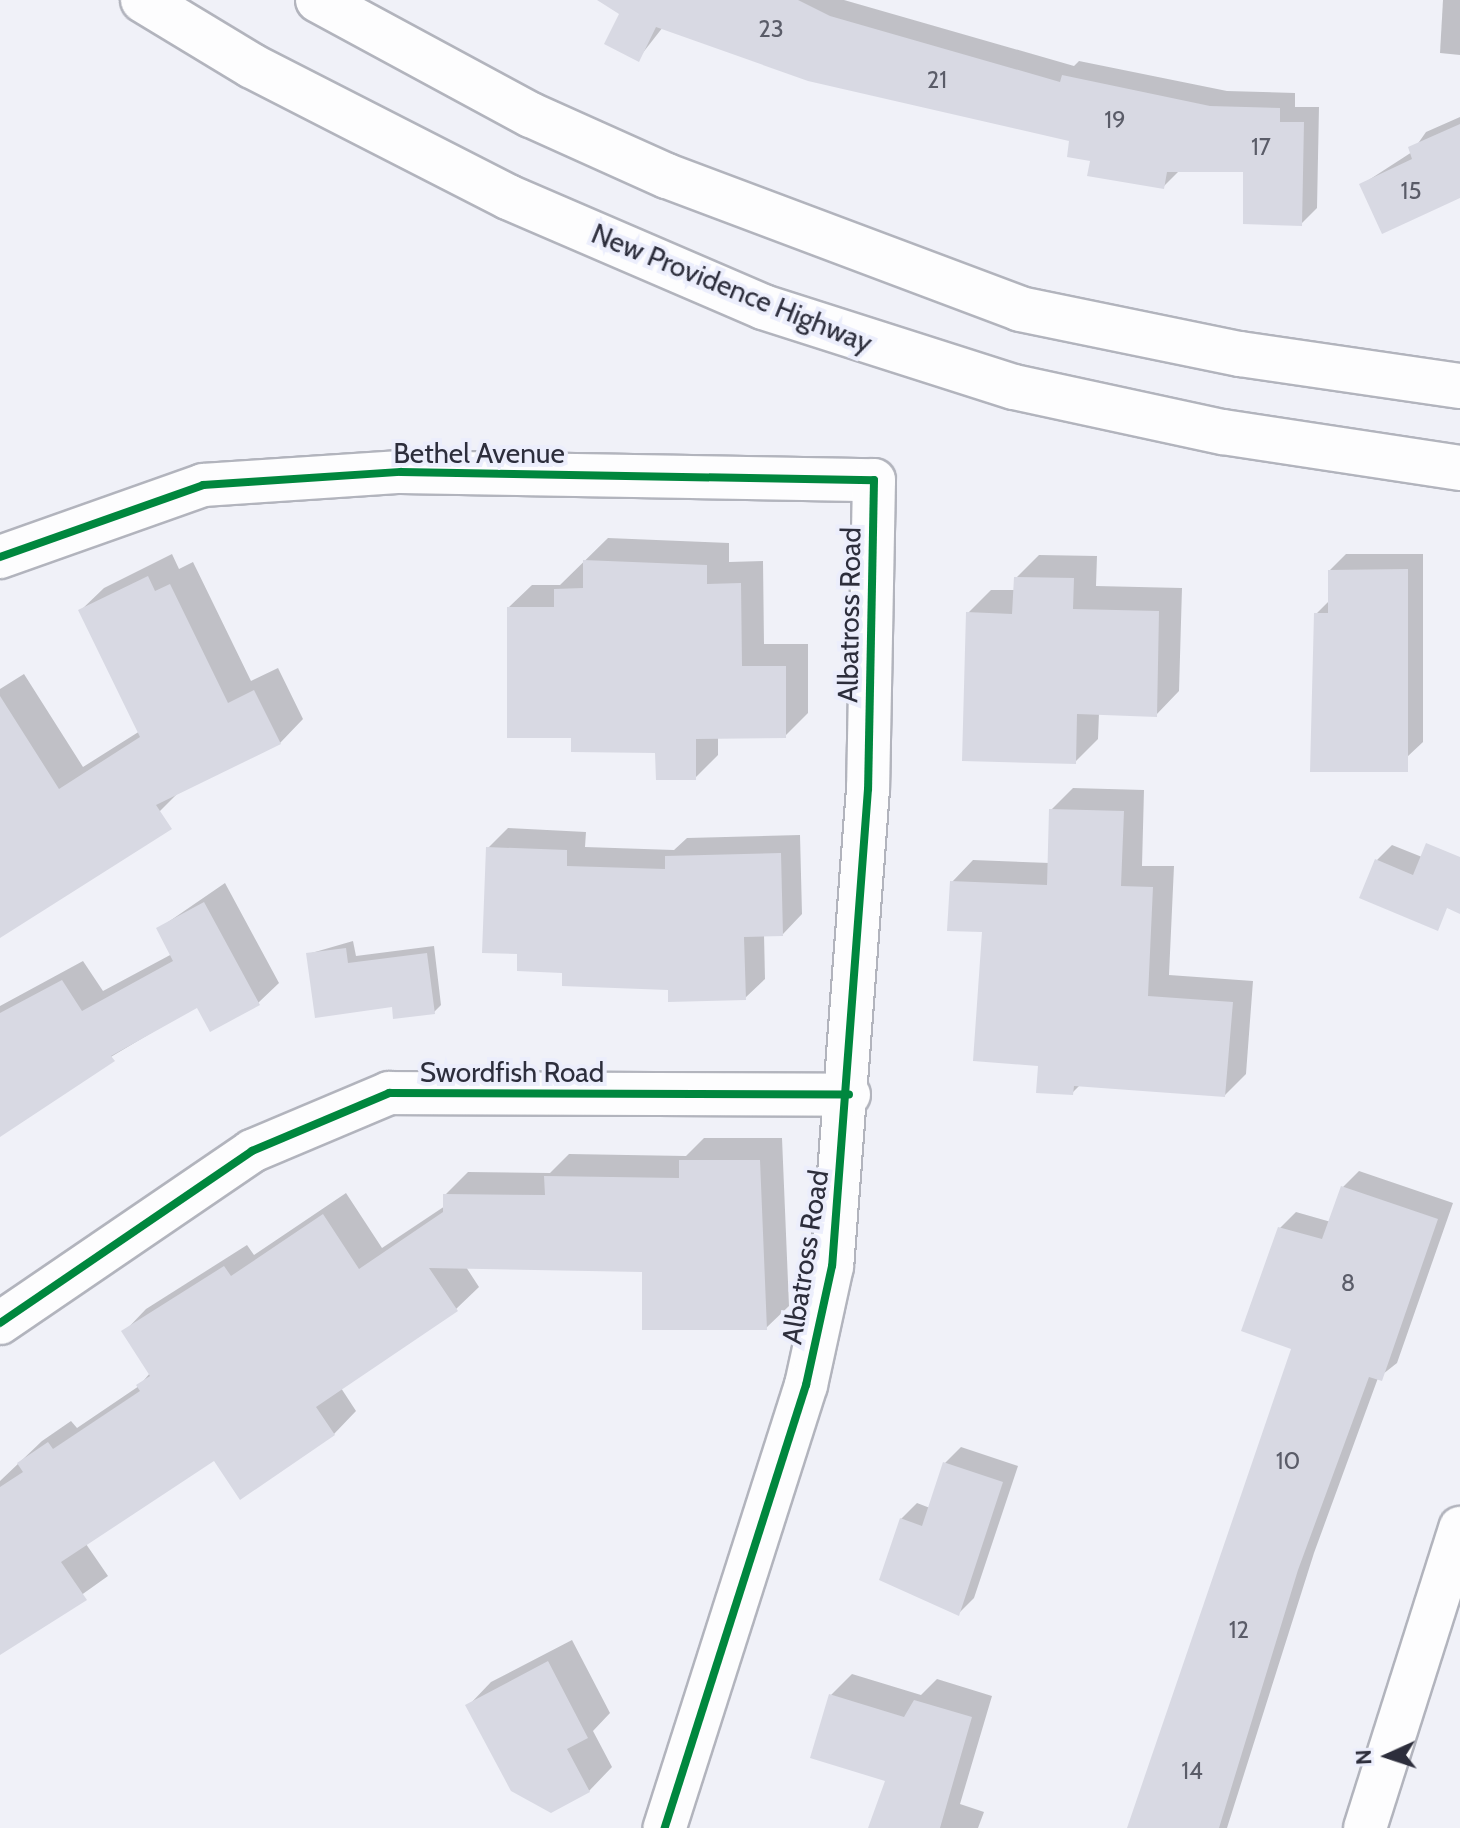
<!DOCTYPE html>
<style>
body{margin:0}
#map{position:relative;width:1460px;height:1828px;overflow:hidden;background:#f0f1f8;font-family:Cabin,sans-serif}
div>[style]{position:absolute}
.shadow>*{inset:0;background:#0003}
.building>*{inset:0;background:#d8d9e3}
.roads{filter:drop-shadow(2px 0 #b2b4bd) drop-shadow(-2px 0 #b2b4bd) drop-shadow(0 2px #b2b4bd) drop-shadow(0 -2px #b2b4bd)}
.minor>*{height:42px;margin:-21px;padding:0 21px;transform-origin:21px;border-radius:21px;background:#fdfdfe}
.trunk>*{height:44px;margin:-22px;padding:0 22px;transform-origin:22px;border-radius:22px;background:#fdfdfe}
.cycleway>*{height:8px;margin:-4px;padding:0 4px;transform-origin:4px;border-radius:4px;background:#00873e}
span{translate:-50% -50%;white-space:nowrap;text-align:center;line-height:1.15;-webkit-text-stroke:8px #eceefc;paint-order:stroke}
.number-label{font-size:24px;color:#5a5c68}
.number-label span{-webkit-text-stroke-width:0}
.street-label{font-size:28px;color:#2d2e3c}
.north{position:absolute;left:1348px;top:1716px;width:80px;height:80px;-webkit-text-stroke:6px #eceefc;paint-order:stroke;rotate:267deg;font-size:22px;font-weight:700;line-height:32px;text-align:center;color:#2d2e3c}
.north::after{content:'';display:block;margin:auto;width:28px;height:36px;background:#2d2e3c;clip-path:polygon(50% 0,100% 100%,50% 72%,0 100%)}
</style>
<div id="map">
<div class="shadow">
<div style="clip-path:polygon(611px 0,844px 0,1074px 66px,1079px 61px,1227px 91px,1295px 93px,1295px 107px,1319px 107px,1317px 208px,1301px 224px,1245px 170px,1179px 171px,1163px 187px,1092px 159px,1071px 140px,663px 27px,638px 59px,625px 8px)"></div>
<div style="clip-path:polygon(1443px 0,1460px 0,1460px 55px,1440px 53px)"></div>
<div style="clip-path:polygon(1460px 117px,1460px 196px,1361px 185px,1412px 152px,1426px 132px)"></div>
<div style="clip-path:polygon(608px 538px,729px 543px,729px 562px,763px 561px,764px 644px,808px 644px,808px 713px,785px 736px,718px 736px,718px 755px,695px 778px,657px 751px,573px 736px,509px 607px,532px 585px,560px 585px)"></div>
<div style="clip-path:polygon(172px 554px,179px 569px,193px 562px,251px 681px,278px 668px,303px 719px,280px 743px,179px 792px,160px 811px,0 906px,0 689px,24px 674px,83px 767px,140px 731px,80px 611px,104px 588px)"></div>
<div style="clip-path:polygon(1346px 554px,1423px 554px,1423px 742px,1407px 757px,1316px 614px,1330px 600px,1330px 570px)"></div>
<div style="clip-path:polygon(1039px 555px,1097px 556px,1096px 586px,1182px 588px,1179px 691px,1156px 715px,1099px 713px,1098px 739px,1075px 762px,968px 613px,991px 590px,1015px 590px,1016px 578px)"></div>
<div style="clip-path:polygon(1073px 788px,1144px 790px,1142px 866px,1174px 866px,1169px 975px,1253px 981px,1246px 1074px,1225px 1095px,1081px 1084px,1072px 1093px,1040px 1064px,985px 930px,952px 882px,973px 860px,1050px 863px,1051px 810px)"></div>
<div style="clip-path:polygon(508px 828px,586px 832px,585px 847px,674px 850px,687px 838px,800px 835px,802px 914px,783px 934px,764px 934px,765px 979px,745px 998px,564px 971px,519px 952px,488px 848px)"></div>
<div style="clip-path:polygon(1392px 845px,1422px 857px,1421px 900px,1376px 861px)"></div>
<div style="clip-path:polygon(225px 883px,279px 983px,258px 1003px,198px 1005px,0 1123px,0 1006px,83px 961px,103px 991px,172px 954px,158px 929px)"></div>
<div style="clip-path:polygon(353px 941px,356px 956px,434px 946px,441px 1005px,434px 1012px,394px 1005px,308px 954px)"></div>
<div style="clip-path:polygon(704px 1138px,782px 1138px,789px 1306px,766px 1328px,644px 1270px,466px 1267px,479px 1287px,456px 1309px,341px 1388px,356px 1411px,334px 1434px,215px 1459px,86px 1544px,108px 1576px,0 1653px,0 1481px,42px 1441px,71px 1421px,77px 1428px,139px 1386px,150px 1373px,124px 1332px,146px 1309px,247px 1245px,254px 1255px,346px 1193px,382px 1248px,445px 1206px,445px 1195px,468px 1172px,550px 1173px,569px 1154px,686px 1156px)"></div>
<div style="clip-path:polygon(1359px 1171px,1453px 1203px,1397px 1363px,1378px 1378px,1314px 1553px,1227px 1828px,1130px 1828px,1293px 1348px,1280px 1228px,1296px 1212px,1331px 1222px,1343px 1187px)"></div>
<div style="clip-path:polygon(961px 1447px,1018px 1466px,974px 1598px,958px 1614px,901px 1519px,917px 1503px,930px 1508px,945px 1463px)"></div>
<div style="clip-path:polygon(572px 1640px,610px 1713px,593px 1731px,612px 1767px,589px 1791px,468px 1706px,491px 1682px)"></div>
<div style="clip-path:polygon(852px 1674px,921px 1695px,937px 1679px,992px 1696px,960px 1804px,984px 1812px,978px 1828px,871px 1828px,888px 1779px,831px 1695px)"></div>
</div>
<div class="building">
<div style="clip-path:polygon(597px 0,798px 0,830px 16px,1060px 82px,1062px 75px,1210px 106px,1280px 108px,1280px 122px,1304px 122px,1302px 226px,1243px 224px,1243px 172px,1167px 172px,1164px 189px,1087px 176px,1090px 161px,1067px 157px,1069px 141px,808px 81px,656px 27px,639px 62px,604px 44px,619px 14px)"></div>
<div style="clip-path:polygon(1460px 124px,1460px 198px,1382px 234px,1359px 184px,1412px 159px,1408px 147px)"></div>
<div style="clip-path:polygon(583px 560px,707px 565px,707px 584px,741px 583px,742px 666px,786px 666px,786px 738px,696px 739px,696px 780px,656px 780px,655px 753px,571px 752px,571px 738px,507px 738px,507px 607px,554px 607px,554px 589px,583px 588px)"></div>
<div style="clip-path:polygon(1408px 569px,1408px 772px,1310px 772px,1314px 613px,1328px 613px,1328px 570px)"></div>
<div style="clip-path:polygon(148px 576px,155px 591px,170px 584px,228px 703px,254px 690px,281px 744px,156px 805px,172px 829px,0 938px,0 696px,59px 789px,140px 737px,78px 610px)"></div>
<div style="clip-path:polygon(1014px 577px,1074px 578px,1073px 609px,1159px 611px,1157px 717px,1077px 714px,1076px 764px,962px 761px,966px 612px,1012px 614px)"></div>
<div style="clip-path:polygon(1049px 809px,1124px 811px,1121px 886px,1153px 887px,1148px 996px,1233px 1002px,1225px 1097px,1074px 1086px,1073px 1095px,1036px 1093px,1038px 1066px,973px 1061px,982px 932px,947px 931px,950px 881px,1047px 885px)"></div>
<div style="clip-path:polygon(1426px 843px,1460px 857px,1460px 914px,1447px 908px,1438px 931px,1359px 898px,1375px 859px,1413px 875px)"></div>
<div style="clip-path:polygon(486px 847px,567px 850px,567px 866px,665px 869px,665px 856px,781px 853px,783px 936px,744px 937px,746px 1000px,668px 1002px,668px 990px,562px 986px,562px 973px,517px 971px,517px 954px,482px 953px)"></div>
<div style="clip-path:polygon(204px 902px,260px 1005px,210px 1032px,197px 1008px,111px 1056px,115px 1061px,0 1137px,0 1013px,62px 980px,82px 1011px,173px 961px,156px 928px)"></div>
<div style="clip-path:polygon(346px 948px,348px 963px,427px 953px,435px 1014px,393px 1019px,392px 1007px,315px 1018px,306px 953px)"></div>
<div style="clip-path:polygon(679px 1160px,760px 1160px,767px 1330px,642px 1330px,642px 1272px,429px 1268px,458px 1311px,316px 1407px,335px 1435px,240px 1500px,214px 1461px,61px 1562px,87px 1600px,0 1655px,0 1487px,23px 1472px,17px 1463px,48px 1442px,53px 1449px,140px 1391px,136px 1385px,150px 1376px,121px 1331px,224px 1266px,231px 1276px,323px 1214px,359px 1269px,443px 1212px,443px 1194px,545px 1195px,544px 1176px,679px 1178px)"></div>
<div style="clip-path:polygon(1341px 1186px,1438px 1219px,1382px 1381px,1369px 1377px,1298px 1570px,1219px 1828px,1127px 1828px,1291px 1349px,1241px 1331px,1278px 1227px,1322px 1239px)"></div>
<div style="clip-path:polygon(943px 1462px,1003px 1482px,959px 1616px,879px 1580px,900px 1518px,922px 1526px)"></div>
<div style="clip-path:polygon(548px 1661px,588px 1738px,567px 1749px,590px 1792px,551px 1813px,511px 1791px,465px 1705px)"></div>
<div style="clip-path:polygon(829px 1694px,904px 1717px,914px 1700px,972px 1717px,940px 1828px,868px 1828px,885px 1781px,810px 1758px)"></div>
</div>
<div class="roads">
<div class="minor">
<div style="left:0;top:557px;width:215px;rotate:-19.5deg"></div>
<div style="left:203px;top:485px;width:198px;rotate:-3.8deg"></div>
<div style="left:401px;top:472px;width:473px;rotate:1deg"></div>
<div style="left:874px;top:480px;width:309px;rotate:91.1deg"></div>
<div style="left:868px;top:789px;width:478px;rotate:94.3deg"></div>
<div style="left:832px;top:1266px;width:122px;rotate:102.3deg"></div>
<div style="left:806px;top:1385px;width:465px;rotate:107.7deg"></div>
<div style="left:0;top:1323px;width:305px;rotate:-34.3deg"></div>
<div style="left:252px;top:1151px;width:149px;rotate:-22.9deg"></div>
<div style="left:389px;top:1093px;width:460px;rotate:0.2deg"></div>
<div style="left:1365px;top:1828px;width:315px;rotate:-72.4deg"></div>
</div>
<div class="trunk">
<div style="left:143px;top:0;width:127px;rotate:31.2deg"></div>
<div style="left:252px;top:66px;width:288px;rotate:27.1deg"></div>
<div style="left:508px;top:197px;width:278px;rotate:23.3deg"></div>
<div style="left:763px;top:307px;width:263px;rotate:17.7deg"></div>
<div style="left:1014px;top:387px;width:214px;rotate:12.2deg"></div>
<div style="left:1223px;top:432px;width:240px;rotate:8.6deg"></div>
<div style="left:318px;top:0;width:242px;rotate:28.4deg"></div>
<div style="left:531px;top:115px;width:149px;rotate:24.2deg"></div>
<div style="left:667px;top:176px;width:377px;rotate:20.6deg"></div>
<div style="left:1020px;top:309px;width:225px;rotate:11.6deg"></div>
<div style="left:1240px;top:354px;width:222px;rotate:8.3deg"></div>
</div>
</div>
<div class="cycleway">
<div style="left:0;top:557px;width:215px;rotate:-19.5deg"></div>
<div style="left:203px;top:485px;width:198px;rotate:-3.8deg"></div>
<div style="left:401px;top:472px;width:473px;rotate:1deg"></div>
<div style="left:874px;top:480px;width:309px;rotate:91.1deg"></div>
<div style="left:868px;top:789px;width:478px;rotate:94.3deg"></div>
<div style="left:832px;top:1266px;width:122px;rotate:102.3deg"></div>
<div style="left:806px;top:1385px;width:465px;rotate:107.7deg"></div>
<div style="left:0;top:1323px;width:305px;rotate:-34.3deg"></div>
<div style="left:252px;top:1151px;width:149px;rotate:-22.9deg"></div>
<div style="left:389px;top:1093px;width:460px;rotate:0.2deg"></div>
</div>
<div class="number-label">
<span style="left:771px;top:29px">23</span>
<span style="left:937px;top:80px">21</span>
<span style="left:1115px;top:120px">19</span>
<span style="left:1261px;top:147px">17</span>
<span style="left:1411px;top:191px">15</span>
<span style="left:1348px;top:1283px">8</span>
<span style="left:1288px;top:1461px">10</span>
<span style="left:1239px;top:1630px">12</span>
<span style="left:1192px;top:1771px">14</span>
</div>
<div class="street-label">
<span style="left:732px;top:288px;rotate:22deg">New Providence Highway</span>
<span style="left:479px;top:453px">Bethel Avenue</span>
<span style="left:849px;top:615px;rotate:-89deg">Albatross Road</span>
<span style="left:512px;top:1072px">Swordfish Road</span>
<span style="left:805px;top:1257px;rotate:-81deg">Albatross Road</span>
</div>
<div class="north">N</div>
</div>
